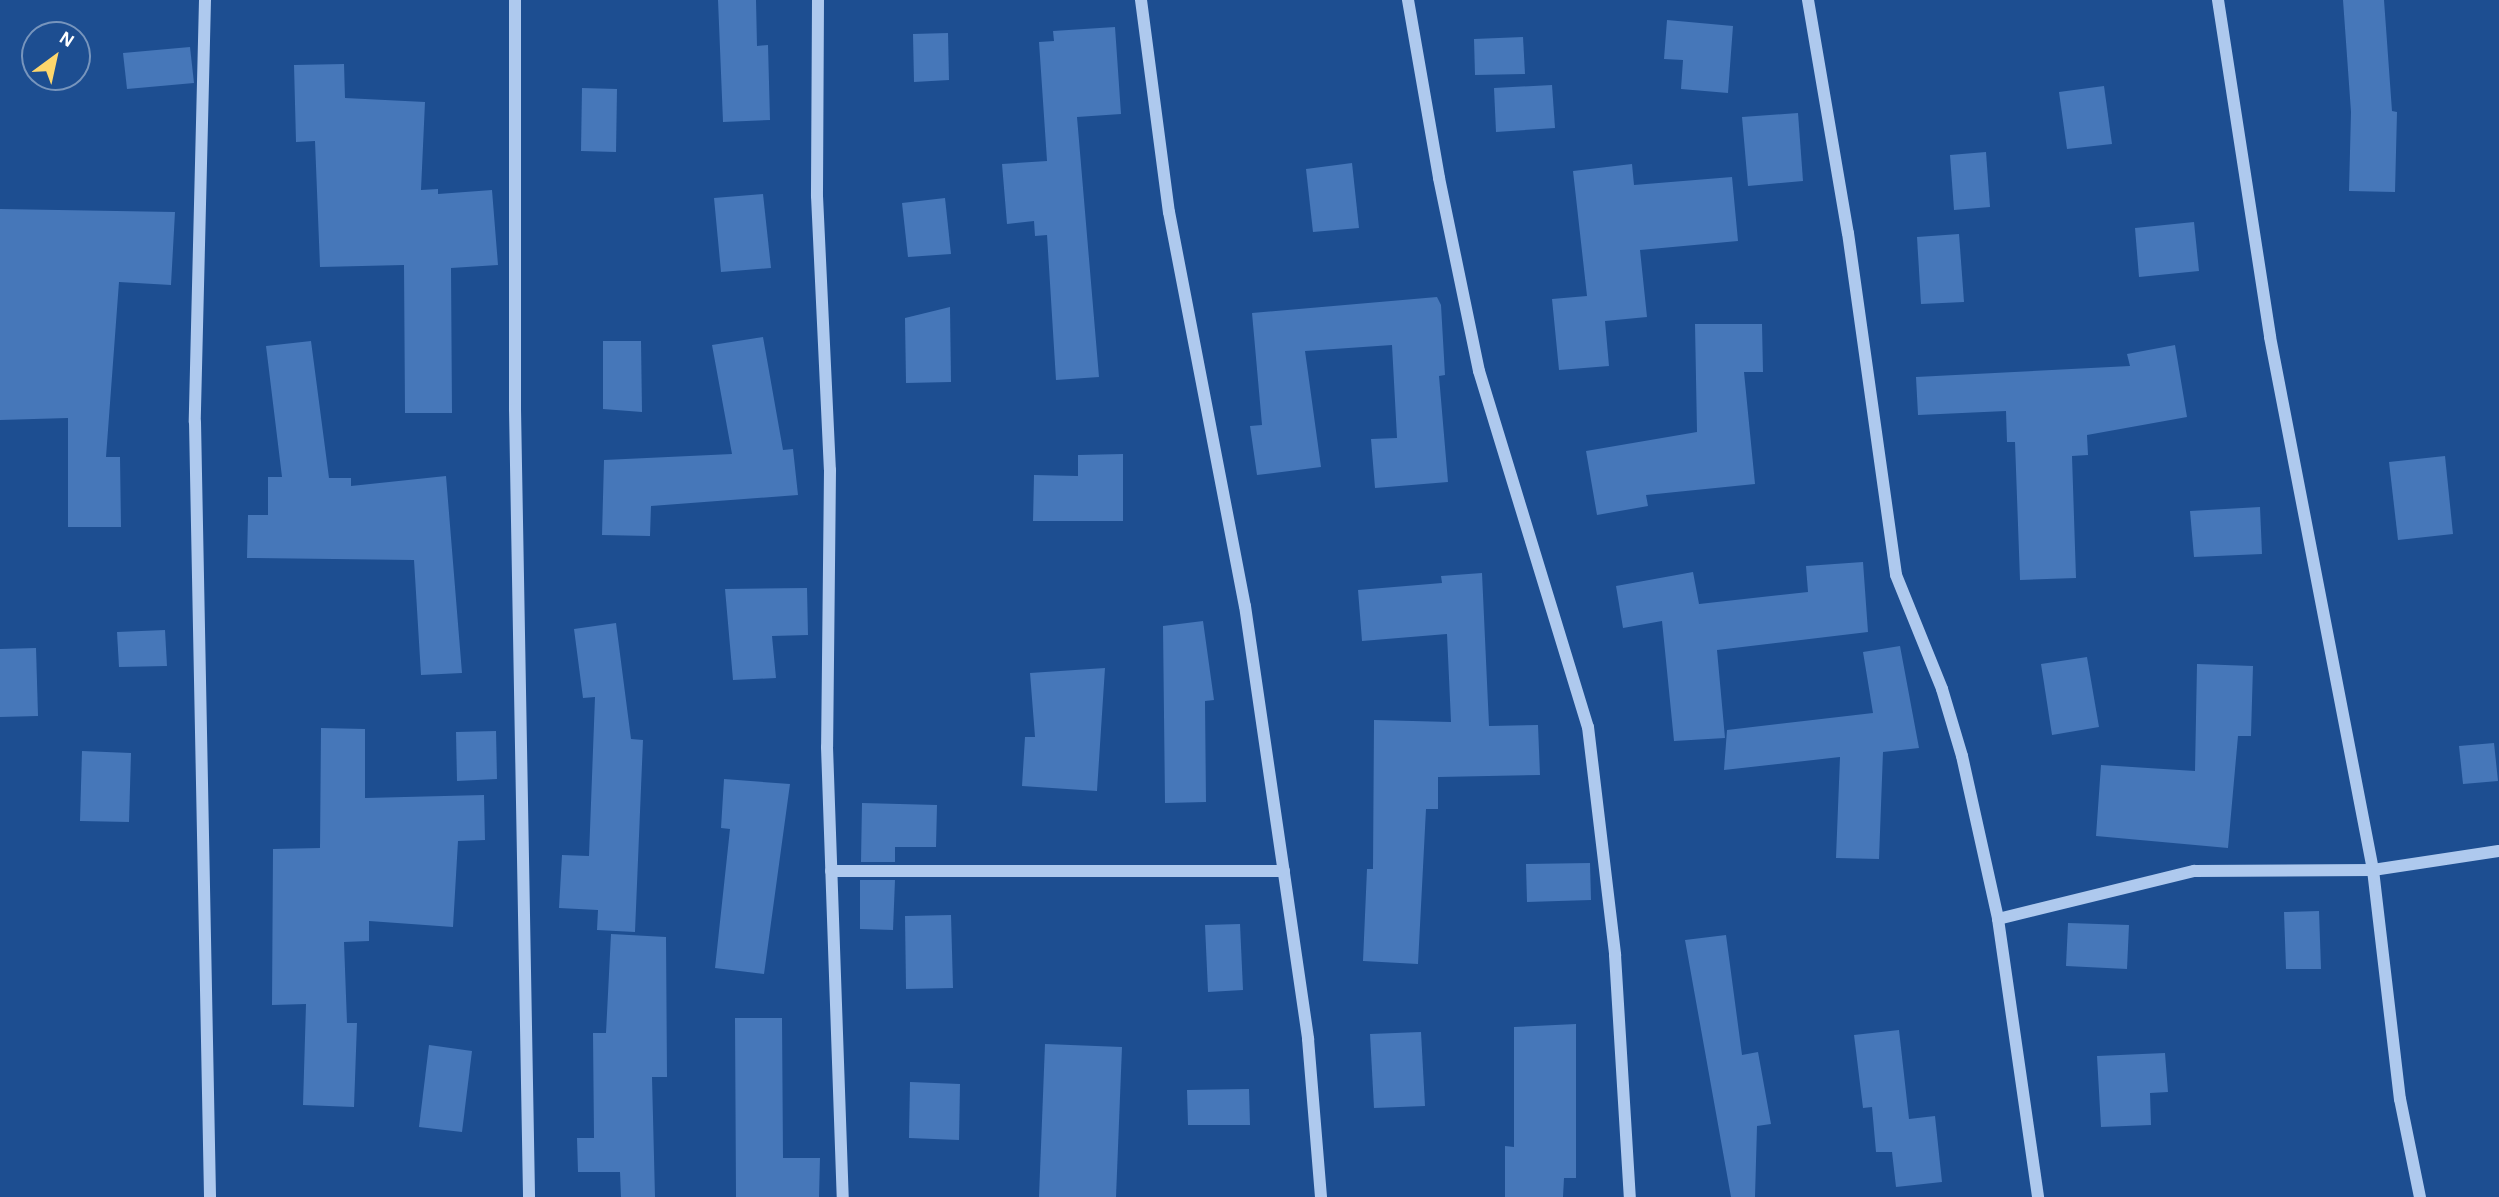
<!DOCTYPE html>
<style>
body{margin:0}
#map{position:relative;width:2499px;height:1197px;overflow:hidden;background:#1d4e91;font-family:"Alegreya Sans",sans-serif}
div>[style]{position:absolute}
.building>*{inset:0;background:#4677b9}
.minor>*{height:12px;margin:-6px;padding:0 6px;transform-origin:6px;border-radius:6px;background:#aec9ee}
span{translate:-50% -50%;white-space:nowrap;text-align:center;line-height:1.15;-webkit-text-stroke:5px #1d4e91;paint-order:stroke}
.north{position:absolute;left:21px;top:21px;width:70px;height:70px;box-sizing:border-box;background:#1d4e91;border:2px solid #7795bd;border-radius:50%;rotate:33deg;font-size:19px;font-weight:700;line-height:28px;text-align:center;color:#fff}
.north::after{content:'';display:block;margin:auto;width:24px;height:32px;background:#fdd66c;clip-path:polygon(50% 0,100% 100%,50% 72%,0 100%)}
</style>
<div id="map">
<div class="building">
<div style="clip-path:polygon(718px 0,756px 0,757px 46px,768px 45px,770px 120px,723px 122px)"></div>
<div style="clip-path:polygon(2343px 0,2384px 0,2392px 111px,2397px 112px,2395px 192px,2349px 191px,2351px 112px)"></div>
<div style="clip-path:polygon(1667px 20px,1733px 26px,1728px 93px,1681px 89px,1683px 60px,1664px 59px)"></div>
<div style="clip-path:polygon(1115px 27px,1121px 114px,1077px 117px,1099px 377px,1056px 380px,1047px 235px,1035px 236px,1034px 221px,1007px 224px,1002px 164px,1047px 161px,1039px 42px,1054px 41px,1053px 31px)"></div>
<div style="clip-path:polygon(948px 33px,949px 80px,914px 82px,913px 34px)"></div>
<div style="clip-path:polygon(1523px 37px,1525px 74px,1475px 75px,1474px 39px)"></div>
<div style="clip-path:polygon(190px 47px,194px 83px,127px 89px,123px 53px)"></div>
<div style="clip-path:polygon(344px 64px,345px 98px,425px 102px,421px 190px,438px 189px,438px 194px,492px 190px,498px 265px,451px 268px,452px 413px,405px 413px,404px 265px,320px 267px,315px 141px,296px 142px,294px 65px)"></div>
<div style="clip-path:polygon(1552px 85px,1555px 128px,1496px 132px,1494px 88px)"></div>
<div style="clip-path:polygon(2104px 86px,2112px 144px,2067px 149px,2059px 92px)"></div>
<div style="clip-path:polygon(582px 88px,617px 89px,616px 152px,581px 151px)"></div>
<div style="clip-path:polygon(1798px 113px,1803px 181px,1748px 186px,1742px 117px)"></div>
<div style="clip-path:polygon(1986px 152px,1990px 207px,1954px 210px,1950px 155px)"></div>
<div style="clip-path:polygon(1352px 163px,1359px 228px,1313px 232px,1306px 169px)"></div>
<div style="clip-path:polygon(1632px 164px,1634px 185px,1732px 177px,1738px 241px,1640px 250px,1647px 317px,1605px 321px,1609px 366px,1559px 370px,1552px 299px,1587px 296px,1573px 171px)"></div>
<div style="clip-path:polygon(763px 194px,771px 268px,721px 272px,714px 198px)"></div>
<div style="clip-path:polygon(945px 198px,951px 254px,908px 257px,902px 203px)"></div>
<div style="clip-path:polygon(0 209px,175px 212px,171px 285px,119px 282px,106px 457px,120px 457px,121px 527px,68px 527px,68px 418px,0 420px)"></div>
<div style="clip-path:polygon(2194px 222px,2199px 271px,2139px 277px,2135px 228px)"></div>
<div style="clip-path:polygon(1959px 234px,1964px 302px,1921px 304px,1917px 237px)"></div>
<div style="clip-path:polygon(1437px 297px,1441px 305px,1445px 375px,1439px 376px,1448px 482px,1375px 488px,1371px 439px,1397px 438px,1392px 345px,1305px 351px,1321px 467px,1257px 475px,1250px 426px,1262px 425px,1252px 313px)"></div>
<div style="clip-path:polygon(950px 307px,951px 382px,906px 383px,905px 318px)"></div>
<div style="clip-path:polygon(1695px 324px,1762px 324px,1763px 372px,1744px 372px,1755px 484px,1646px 495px,1648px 506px,1597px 515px,1586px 451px,1697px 432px)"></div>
<div style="clip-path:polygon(763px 337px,783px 450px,793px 449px,798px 495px,651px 506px,650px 536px,602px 535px,604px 460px,732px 454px,712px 345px)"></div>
<div style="clip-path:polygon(311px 341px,329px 478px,351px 478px,351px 486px,446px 476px,462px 673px,421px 675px,414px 560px,247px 558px,248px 515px,268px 515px,268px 477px,282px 477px,266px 346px)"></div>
<div style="clip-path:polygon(603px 341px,641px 341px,642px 412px,603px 409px)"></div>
<div style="clip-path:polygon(2175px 345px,2187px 417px,2087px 435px,2088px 455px,2072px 456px,2076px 578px,2020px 580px,2015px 442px,2007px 442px,2006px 411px,1918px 415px,1916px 377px,2130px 366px,2127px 354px)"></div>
<div style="clip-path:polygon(1123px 454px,1123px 521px,1033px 521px,1034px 475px,1078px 476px,1078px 455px)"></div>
<div style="clip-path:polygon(2445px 456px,2453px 534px,2398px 540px,2389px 462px)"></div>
<div style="clip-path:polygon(2260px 507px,2262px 554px,2194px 557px,2190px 511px)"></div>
<div style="clip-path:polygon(1863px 562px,1868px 632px,1717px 650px,1725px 738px,1674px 741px,1662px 621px,1623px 628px,1616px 586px,1693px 572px,1699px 604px,1808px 592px,1806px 566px)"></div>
<div style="clip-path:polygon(1482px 573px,1489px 726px,1538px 725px,1540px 775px,1438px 777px,1438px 809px,1426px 809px,1418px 964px,1363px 961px,1367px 869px,1373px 869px,1374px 720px,1451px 722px,1447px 634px,1362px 641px,1358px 590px,1442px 583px,1441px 576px)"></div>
<div style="clip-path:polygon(807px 588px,808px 635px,772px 636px,776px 678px,733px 680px,725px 589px)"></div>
<div style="clip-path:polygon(1203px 621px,1214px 700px,1205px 701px,1206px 802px,1165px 803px,1163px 626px)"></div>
<div style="clip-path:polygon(616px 623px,631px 739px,643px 740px,635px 932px,597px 930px,598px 910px,559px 908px,562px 855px,589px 856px,595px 697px,583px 698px,574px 629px)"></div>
<div style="clip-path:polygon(165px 630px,167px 666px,119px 667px,117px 632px)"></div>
<div style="clip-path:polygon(1900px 646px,1919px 748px,1883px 752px,1879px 859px,1836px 858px,1840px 757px,1724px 770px,1727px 730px,1873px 713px,1863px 652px)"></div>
<div style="clip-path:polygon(36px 648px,38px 716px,0 717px,0 649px)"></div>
<div style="clip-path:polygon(2087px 657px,2099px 727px,2052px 735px,2041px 664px)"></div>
<div style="clip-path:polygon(2197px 664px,2253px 666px,2251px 736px,2238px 736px,2228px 848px,2096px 836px,2101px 765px,2195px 771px)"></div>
<div style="clip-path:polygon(1105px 668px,1097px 791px,1022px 786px,1025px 737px,1035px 737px,1030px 673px)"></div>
<div style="clip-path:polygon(321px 728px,365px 729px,365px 798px,484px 795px,485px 840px,458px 841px,453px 927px,369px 921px,369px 941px,344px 942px,347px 1023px,357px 1023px,354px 1107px,303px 1105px,306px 1004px,272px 1005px,273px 849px,320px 848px)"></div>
<div style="clip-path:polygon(496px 731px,497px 779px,457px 781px,456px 732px)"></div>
<div style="clip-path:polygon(2494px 743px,2498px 781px,2463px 784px,2459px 746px)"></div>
<div style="clip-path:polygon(82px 751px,131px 753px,129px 822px,80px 821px)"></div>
<div style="clip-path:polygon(724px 779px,790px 784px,764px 974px,715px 968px,730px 829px,721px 828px)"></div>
<div style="clip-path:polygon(862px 803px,937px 805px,936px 847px,895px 847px,895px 862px,861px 862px)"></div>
<div style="clip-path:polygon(1590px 863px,1591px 900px,1527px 902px,1526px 864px)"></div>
<div style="clip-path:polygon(860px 880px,895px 880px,893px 930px,860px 929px)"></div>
<div style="clip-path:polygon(2319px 911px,2321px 969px,2286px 969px,2284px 912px)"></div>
<div style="clip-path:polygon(951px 915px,953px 988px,906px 989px,905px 916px)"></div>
<div style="clip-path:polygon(2068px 923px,2129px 925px,2127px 969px,2066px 966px)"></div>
<div style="clip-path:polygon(1240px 924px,1243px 990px,1208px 992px,1205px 925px)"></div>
<div style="clip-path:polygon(611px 934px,666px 937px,667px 1077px,652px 1077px,655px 1197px,621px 1197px,620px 1172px,578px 1172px,577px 1138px,594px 1138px,593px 1033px,606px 1033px)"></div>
<div style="clip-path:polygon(1726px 935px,1742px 1055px,1758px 1052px,1771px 1124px,1757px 1126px,1755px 1197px,1731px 1197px,1685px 940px)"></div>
<div style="clip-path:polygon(735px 1018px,782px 1018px,783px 1158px,820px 1158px,819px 1197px,736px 1197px)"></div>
<div style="clip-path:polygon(1576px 1024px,1576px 1178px,1564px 1178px,1563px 1197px,1505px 1197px,1505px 1146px,1514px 1147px,1514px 1027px)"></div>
<div style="clip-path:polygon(1899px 1030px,1909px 1119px,1935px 1116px,1942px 1182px,1896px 1187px,1892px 1152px,1876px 1152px,1872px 1107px,1863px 1108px,1854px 1035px)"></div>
<div style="clip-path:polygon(1421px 1032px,1425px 1106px,1374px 1108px,1370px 1034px)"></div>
<div style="clip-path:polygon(1045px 1044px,1122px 1047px,1116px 1197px,1039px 1197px)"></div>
<div style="clip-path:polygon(429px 1045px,472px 1051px,462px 1132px,419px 1127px)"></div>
<div style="clip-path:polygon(2165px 1053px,2168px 1092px,2150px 1093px,2151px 1125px,2101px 1127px,2097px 1056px)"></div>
<div style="clip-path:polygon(910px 1082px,960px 1084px,959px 1140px,909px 1138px)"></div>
<div style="clip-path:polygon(1249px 1089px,1250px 1125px,1188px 1125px,1187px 1090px)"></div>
</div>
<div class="minor">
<div style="left:205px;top:0;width:422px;rotate:91.4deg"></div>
<div style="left:195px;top:422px;width:775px;rotate:88.89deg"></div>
<div style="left:515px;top:0;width:409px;rotate:90deg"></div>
<div style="left:515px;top:409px;width:788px;rotate:88.98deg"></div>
<div style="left:818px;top:0;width:196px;rotate:90.3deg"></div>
<div style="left:817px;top:196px;width:274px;rotate:87.3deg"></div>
<div style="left:830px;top:470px;width:277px;rotate:90.6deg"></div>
<div style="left:827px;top:747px;width:450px;rotate:88deg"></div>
<div style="left:1141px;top:0;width:214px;rotate:82.5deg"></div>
<div style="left:1169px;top:212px;width:401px;rotate:79.1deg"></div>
<div style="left:1245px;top:606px;width:438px;rotate:81.7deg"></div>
<div style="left:1308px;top:1039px;width:159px;rotate:85.3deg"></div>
<div style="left:1408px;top:0;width:181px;rotate:80.1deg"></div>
<div style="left:1439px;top:178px;width:197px;rotate:78.3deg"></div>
<div style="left:1479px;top:371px;width:372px;rotate:73deg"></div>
<div style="left:1588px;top:727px;width:230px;rotate:83.2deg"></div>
<div style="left:1615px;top:955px;width:242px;rotate:86.5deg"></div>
<div style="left:1808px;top:0;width:236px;rotate:80.3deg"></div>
<div style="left:1848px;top:233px;width:345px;rotate:82deg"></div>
<div style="left:1896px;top:575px;width:123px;rotate:68deg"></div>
<div style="left:1942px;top:689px;width:70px;rotate:73.4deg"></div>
<div style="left:1962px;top:756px;width:167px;rotate:77.5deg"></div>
<div style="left:1998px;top:919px;width:281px;rotate:81.8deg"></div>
<div style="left:2218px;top:0;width:341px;rotate:81.2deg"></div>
<div style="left:2270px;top:337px;width:543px;rotate:79.06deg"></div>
<div style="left:2373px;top:870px;width:231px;rotate:83.3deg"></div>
<div style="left:2400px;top:1099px;width:100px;rotate:78.5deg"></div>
<div style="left:831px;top:871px;width:453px"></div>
<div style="left:1998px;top:919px;width:202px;rotate:-13.8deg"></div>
<div style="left:2194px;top:871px;width:179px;rotate:-0.3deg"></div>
<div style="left:2373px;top:870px;width:127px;rotate:-8.6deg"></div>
</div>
<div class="north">N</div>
</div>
